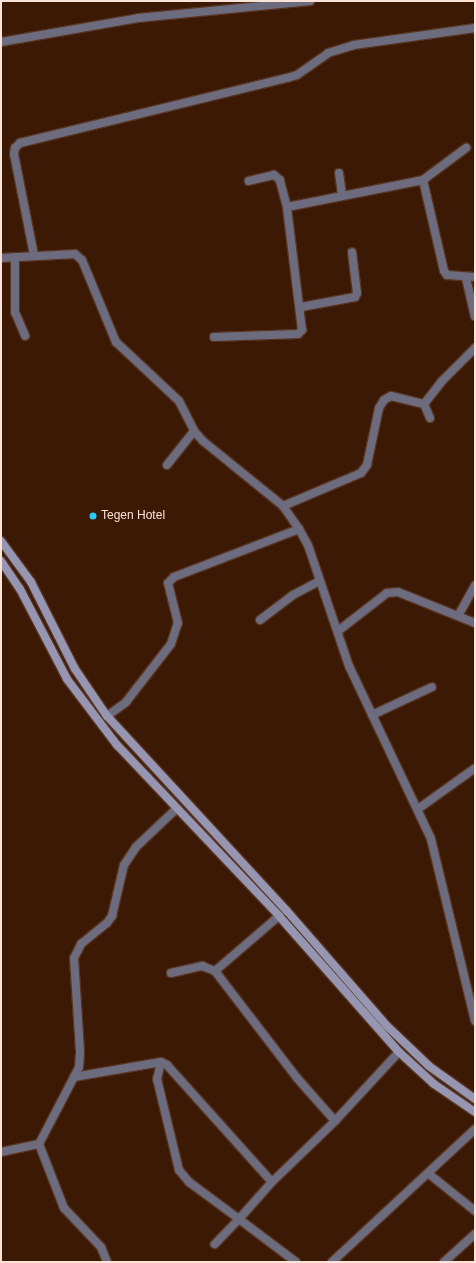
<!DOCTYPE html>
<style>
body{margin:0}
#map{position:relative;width:476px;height:1263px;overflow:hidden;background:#3c1904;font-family:Helvetica,sans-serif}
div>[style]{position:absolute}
.roads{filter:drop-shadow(1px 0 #573522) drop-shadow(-1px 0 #573522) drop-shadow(0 1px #573522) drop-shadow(0 -1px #573522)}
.minor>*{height:8px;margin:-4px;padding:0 4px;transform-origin:4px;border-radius:4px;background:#6d6c7e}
.secondary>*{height:8px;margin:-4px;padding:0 4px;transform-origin:4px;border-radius:4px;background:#9695b2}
.dots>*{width:11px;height:11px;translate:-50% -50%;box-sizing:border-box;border:2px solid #3c1904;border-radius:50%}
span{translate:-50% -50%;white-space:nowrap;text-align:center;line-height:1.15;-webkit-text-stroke:3.5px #3c1904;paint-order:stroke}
.poi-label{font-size:12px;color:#fce3d7}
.left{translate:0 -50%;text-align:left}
.frame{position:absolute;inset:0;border:2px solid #fce3d7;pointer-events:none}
</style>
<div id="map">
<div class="roads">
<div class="minor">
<div style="left:1px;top:42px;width:139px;rotate:-9.9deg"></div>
<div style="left:138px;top:18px;width:173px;rotate:-5.6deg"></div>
<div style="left:339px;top:173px;width:22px;rotate:82deg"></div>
<div style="left:423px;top:180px;width:93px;rotate:77deg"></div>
<div style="left:444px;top:271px;width:5px;rotate:53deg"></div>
<div style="left:447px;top:275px;width:28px;rotate:4deg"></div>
<div style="left:287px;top:207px;width:139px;rotate:-11.2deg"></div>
<div style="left:423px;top:180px;width:54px;rotate:-36.7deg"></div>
<div style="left:34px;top:255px;width:103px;rotate:-101.2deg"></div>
<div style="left:14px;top:154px;width:6px;rotate:-81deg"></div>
<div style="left:15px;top:148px;width:7px;rotate:-45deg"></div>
<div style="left:20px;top:143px;width:275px;rotate:-13.7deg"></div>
<div style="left:287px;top:78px;width:10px;rotate:-17deg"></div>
<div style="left:297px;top:75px;width:38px;rotate:-35deg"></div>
<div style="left:328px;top:53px;width:27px;rotate:-17deg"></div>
<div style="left:354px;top:45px;width:122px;rotate:-8deg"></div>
<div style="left:15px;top:257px;width:55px;rotate:90deg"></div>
<div style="left:15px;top:312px;width:26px;rotate:67deg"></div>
<div style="left:1px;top:258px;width:74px;rotate:-3.1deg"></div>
<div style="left:75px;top:254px;width:9px;rotate:41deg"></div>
<div style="left:82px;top:260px;width:89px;rotate:67.5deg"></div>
<div style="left:116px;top:342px;width:86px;rotate:43.1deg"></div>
<div style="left:179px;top:401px;width:34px;rotate:63deg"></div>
<div style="left:194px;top:431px;width:13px;rotate:48deg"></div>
<div style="left:203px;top:441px;width:103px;rotate:39.1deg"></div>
<div style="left:283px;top:506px;width:28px;rotate:55deg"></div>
<div style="left:299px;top:529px;width:18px;rotate:61deg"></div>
<div style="left:308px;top:545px;width:128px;rotate:71.3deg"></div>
<div style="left:349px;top:666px;width:191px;rotate:64.6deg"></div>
<div style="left:431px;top:839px;width:187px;rotate:76.4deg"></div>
<div style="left:466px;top:278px;width:39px;rotate:77deg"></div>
<div style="left:301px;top:307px;width:55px;rotate:-10.5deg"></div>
<div style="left:355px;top:297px;width:4px;rotate:-63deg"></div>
<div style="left:357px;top:293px;width:41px;rotate:-97deg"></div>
<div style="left:214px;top:337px;width:84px;rotate:-2deg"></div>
<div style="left:298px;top:334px;width:6px;rotate:-45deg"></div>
<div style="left:302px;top:330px;width:124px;rotate:-97deg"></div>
<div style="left:287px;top:207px;width:28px;rotate:-105deg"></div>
<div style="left:280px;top:180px;width:8px;rotate:-140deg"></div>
<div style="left:274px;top:175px;width:26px;rotate:167deg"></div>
<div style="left:430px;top:418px;width:15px;rotate:-113deg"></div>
<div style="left:424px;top:404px;width:28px;rotate:-52deg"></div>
<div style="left:441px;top:382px;width:48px;rotate:-45deg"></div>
<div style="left:167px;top:465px;width:43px;rotate:-51.5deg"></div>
<div style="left:283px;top:506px;width:85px;rotate:-22.9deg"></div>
<div style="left:361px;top:473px;width:10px;rotate:-53deg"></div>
<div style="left:367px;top:465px;width:58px;rotate:-78.1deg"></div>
<div style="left:379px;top:408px;width:9px;rotate:-58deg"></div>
<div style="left:384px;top:400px;width:8px;rotate:-30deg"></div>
<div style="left:391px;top:396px;width:34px;rotate:14deg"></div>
<div style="left:458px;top:616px;width:35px;rotate:-61deg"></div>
<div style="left:260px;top:620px;width:41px;rotate:-37.1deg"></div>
<div style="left:293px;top:595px;width:30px;rotate:-28deg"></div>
<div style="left:338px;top:631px;width:62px;rotate:-37.8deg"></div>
<div style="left:387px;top:593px;width:11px;rotate:-5deg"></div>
<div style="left:398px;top:592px;width:83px;rotate:21.9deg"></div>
<div style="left:372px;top:715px;width:66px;rotate:-25deg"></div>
<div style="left:107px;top:716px;width:24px;rotate:-36deg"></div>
<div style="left:126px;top:702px;width:73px;rotate:-52.2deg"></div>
<div style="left:171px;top:644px;width:22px;rotate:-72deg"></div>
<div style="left:178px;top:623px;width:41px;rotate:-104deg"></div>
<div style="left:168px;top:583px;width:8px;rotate:-45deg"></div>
<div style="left:174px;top:577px;width:134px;rotate:-21deg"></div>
<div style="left:418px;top:809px;width:70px;rotate:-35.7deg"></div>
<div style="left:279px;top:916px;width:84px;rotate:139.3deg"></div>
<div style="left:215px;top:971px;width:135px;rotate:52.5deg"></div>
<div style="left:297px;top:1078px;width:57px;rotate:48.5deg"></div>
<div style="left:171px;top:973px;width:32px;rotate:-13deg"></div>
<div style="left:202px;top:966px;width:14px;rotate:21deg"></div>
<div style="left:161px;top:1062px;width:17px;rotate:103deg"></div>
<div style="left:157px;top:1079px;width:94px;rotate:76.4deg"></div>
<div style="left:179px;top:1170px;width:16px;rotate:50deg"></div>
<div style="left:189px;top:1182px;width:62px;rotate:36.5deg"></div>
<div style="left:239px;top:1219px;width:35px;rotate:134deg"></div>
<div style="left:74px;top:1077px;width:88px;rotate:-9.8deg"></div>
<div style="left:161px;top:1062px;width:7px;rotate:27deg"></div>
<div style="left:167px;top:1065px;width:157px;rotate:48.1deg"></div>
<div style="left:39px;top:1144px;width:69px;rotate:68.7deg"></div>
<div style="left:64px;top:1208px;width:54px;rotate:46.5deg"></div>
<div style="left:101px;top:1247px;width:16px;rotate:68deg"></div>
<div style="left:1px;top:1152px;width:39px;rotate:-12deg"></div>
<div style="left:39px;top:1144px;width:76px;rotate:-62.4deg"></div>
<div style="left:74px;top:1077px;width:11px;rotate:-63deg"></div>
<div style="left:79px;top:1067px;width:16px;rotate:-86deg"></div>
<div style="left:80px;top:1051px;width:93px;rotate:-93.7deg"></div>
<div style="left:74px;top:958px;width:16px;rotate:-63deg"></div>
<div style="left:81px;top:944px;width:33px;rotate:-39deg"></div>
<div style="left:107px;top:923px;width:9px;rotate:-54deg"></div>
<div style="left:112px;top:916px;width:52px;rotate:-76.8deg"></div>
<div style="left:124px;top:865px;width:22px;rotate:-56deg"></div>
<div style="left:136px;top:847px;width:55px;rotate:-43.5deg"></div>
<div style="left:429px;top:1174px;width:59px;rotate:38.8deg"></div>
<div style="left:296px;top:1262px;width:71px;rotate:-143deg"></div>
<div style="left:239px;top:1219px;width:50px;rotate:-48.3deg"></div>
<div style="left:272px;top:1182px;width:88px;rotate:-44.1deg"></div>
<div style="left:335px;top:1121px;width:94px;rotate:-47.2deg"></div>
<div style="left:332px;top:1262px;width:195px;rotate:-42.9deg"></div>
<div style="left:444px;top:1262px;width:42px;rotate:-42.1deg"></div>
</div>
<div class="secondary">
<div style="left:1px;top:541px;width:51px;rotate:53.8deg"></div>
<div style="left:31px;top:582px;width:97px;rotate:63.2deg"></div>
<div style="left:75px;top:669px;width:57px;rotate:55.8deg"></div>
<div style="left:107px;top:716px;width:265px;rotate:47.3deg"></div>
<div style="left:287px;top:911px;width:152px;rotate:49deg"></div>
<div style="left:387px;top:1026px;width:58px;rotate:43.6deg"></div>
<div style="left:429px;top:1066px;width:57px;rotate:35.7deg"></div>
<div style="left:1px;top:561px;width:34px;rotate:56deg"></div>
<div style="left:20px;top:589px;width:102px;rotate:62.4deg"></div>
<div style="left:67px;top:679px;width:83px;rotate:52.9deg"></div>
<div style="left:117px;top:745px;width:236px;rotate:46.5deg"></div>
<div style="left:279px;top:916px;width:181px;rotate:48.6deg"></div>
<div style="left:399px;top:1052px;width:47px;rotate:42.4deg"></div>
<div style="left:434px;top:1084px;width:50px;rotate:34.3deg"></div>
</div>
</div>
<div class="dots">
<div style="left:93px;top:516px;background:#29c8ff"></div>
</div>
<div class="poi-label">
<span class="left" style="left:101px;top:516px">Tegen Hotel</span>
</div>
<div class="frame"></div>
</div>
